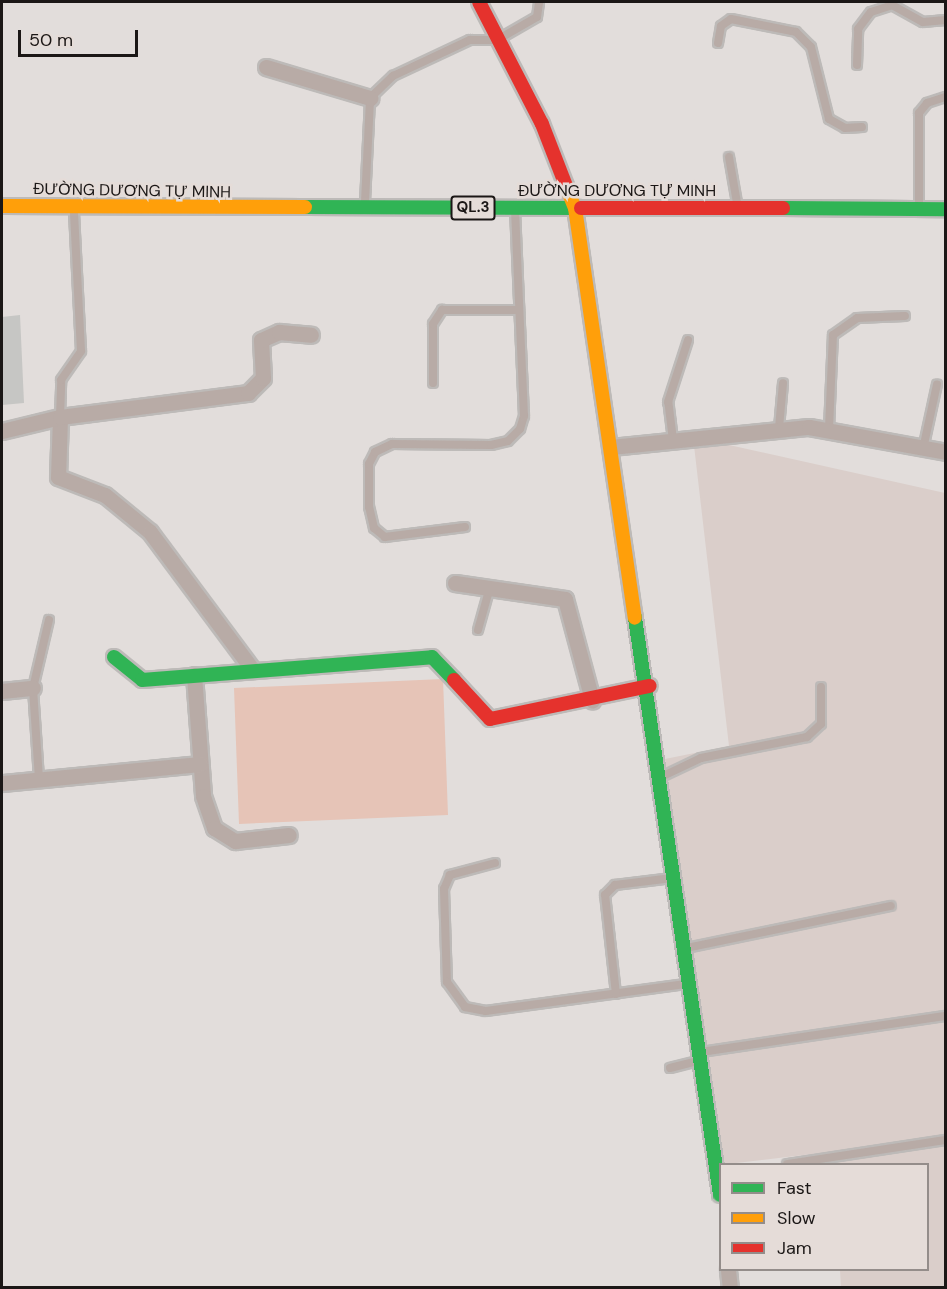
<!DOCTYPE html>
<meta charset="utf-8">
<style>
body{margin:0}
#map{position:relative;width:947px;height:1289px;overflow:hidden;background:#e2dddb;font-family:"DM Sans",sans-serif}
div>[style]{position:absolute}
.built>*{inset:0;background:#daceca}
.green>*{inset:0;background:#e6c4b7}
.building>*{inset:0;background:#c6c6c4}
.roads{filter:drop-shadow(2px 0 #bdbab8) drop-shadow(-2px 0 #bdbab8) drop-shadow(0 2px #bdbab8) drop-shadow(0 -2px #bdbab8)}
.lane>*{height:8px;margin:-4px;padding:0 4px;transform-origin:4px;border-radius:4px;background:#b8aba6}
.street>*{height:15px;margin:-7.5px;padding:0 7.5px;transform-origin:7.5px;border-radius:7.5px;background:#b8aba6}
.fast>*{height:14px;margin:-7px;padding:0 7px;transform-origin:7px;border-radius:7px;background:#30b455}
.slow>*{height:14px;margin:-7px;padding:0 7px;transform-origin:7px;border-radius:7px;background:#ff9f0a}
.jam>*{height:14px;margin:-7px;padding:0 7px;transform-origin:7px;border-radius:7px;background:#e5322d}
span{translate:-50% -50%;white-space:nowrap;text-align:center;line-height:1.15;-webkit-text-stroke:5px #e5dcd8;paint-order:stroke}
.shield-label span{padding:2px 4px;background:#e5dcd8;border:2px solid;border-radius:4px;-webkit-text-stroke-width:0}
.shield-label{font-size:15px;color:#1b1716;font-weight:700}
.street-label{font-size:16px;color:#1b1716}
.frame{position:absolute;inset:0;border:3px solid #1b1716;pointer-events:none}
.legend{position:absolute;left:719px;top:1163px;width:210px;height:108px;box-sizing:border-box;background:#e5dcd8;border:2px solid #948d8a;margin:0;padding:8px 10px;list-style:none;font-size:18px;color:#1b1716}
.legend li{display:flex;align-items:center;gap:12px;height:30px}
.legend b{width:30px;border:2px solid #948d8a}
.scale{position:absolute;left:18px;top:30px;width:120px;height:27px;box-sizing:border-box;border:3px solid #1b1716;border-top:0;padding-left:8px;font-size:18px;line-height:21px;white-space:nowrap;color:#1b1716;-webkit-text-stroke:4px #e5dcd8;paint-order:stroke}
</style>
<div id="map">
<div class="built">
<div style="clip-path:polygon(693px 437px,945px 493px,945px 1287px,841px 1287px,840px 1270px,928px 1270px,928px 1164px,831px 1164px,829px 1152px,719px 1165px,665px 759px,729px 746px)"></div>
</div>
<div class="green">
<div style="clip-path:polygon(443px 679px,448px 815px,239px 824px,234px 688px)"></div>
</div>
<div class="building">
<div style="clip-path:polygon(20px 315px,24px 403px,2px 405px,2px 317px)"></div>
</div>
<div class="roads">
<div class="lane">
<div style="left:718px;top:43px;width:17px;rotate:-80deg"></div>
<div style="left:721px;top:26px;width:12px;rotate:-35deg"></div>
<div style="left:731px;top:19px;width:66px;rotate:11.3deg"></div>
<div style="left:796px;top:32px;width:21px;rotate:45deg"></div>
<div style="left:811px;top:47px;width:74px;rotate:76deg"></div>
<div style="left:829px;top:119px;width:18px;rotate:29deg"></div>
<div style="left:845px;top:128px;width:17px;rotate:-3deg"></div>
<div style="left:857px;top:65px;width:36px;rotate:-88deg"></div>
<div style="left:858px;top:29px;width:21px;rotate:-53deg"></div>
<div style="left:871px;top:12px;width:22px;rotate:-18deg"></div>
<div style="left:892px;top:5px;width:35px;rotate:29deg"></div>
<div style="left:923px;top:22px;width:23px;rotate:-5deg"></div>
<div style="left:729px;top:157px;width:47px;rotate:80.1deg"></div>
<div style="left:365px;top:202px;width:104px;rotate:-87.2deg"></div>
<div style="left:370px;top:98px;width:32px;rotate:-44deg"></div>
<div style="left:393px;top:76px;width:85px;rotate:-25.1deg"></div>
<div style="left:470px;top:40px;width:27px"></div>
<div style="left:497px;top:40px;width:46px;rotate:-29.9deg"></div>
<div style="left:537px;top:17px;width:15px;rotate:-82deg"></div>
<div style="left:919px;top:205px;width:92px;rotate:-90deg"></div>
<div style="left:919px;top:113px;width:13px;rotate:-51deg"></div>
<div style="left:927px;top:103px;width:20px;rotate:-18deg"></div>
<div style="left:433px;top:383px;width:59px;rotate:-90deg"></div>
<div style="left:433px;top:324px;width:17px;rotate:-57deg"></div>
<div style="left:442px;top:310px;width:77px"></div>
<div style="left:60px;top:417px;width:37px;rotate:-88deg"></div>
<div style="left:61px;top:380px;width:35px;rotate:-55deg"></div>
<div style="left:81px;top:351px;width:140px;rotate:-92.9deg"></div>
<div style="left:779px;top:428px;width:45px;rotate:-84.9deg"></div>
<div style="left:829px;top:429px;width:94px;rotate:-87.6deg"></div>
<div style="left:833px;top:335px;width:29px;rotate:-35deg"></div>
<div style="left:857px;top:318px;width:48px;rotate:-2.4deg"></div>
<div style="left:673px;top:440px;width:38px;rotate:-97deg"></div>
<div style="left:668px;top:402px;width:65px;rotate:-72.1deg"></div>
<div style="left:923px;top:449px;width:66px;rotate:-77.8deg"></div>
<div style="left:465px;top:527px;width:81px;rotate:172.9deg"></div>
<div style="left:385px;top:537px;width:14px;rotate:-141deg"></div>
<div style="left:374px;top:528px;width:22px;rotate:-103deg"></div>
<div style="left:369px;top:507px;width:43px;rotate:-90deg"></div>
<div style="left:369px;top:464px;width:13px;rotate:-63deg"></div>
<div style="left:375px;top:452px;width:19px;rotate:-25deg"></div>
<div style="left:392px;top:444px;width:99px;rotate:0.6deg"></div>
<div style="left:491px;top:445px;width:17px;rotate:-13deg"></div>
<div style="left:508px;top:441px;width:17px;rotate:-45deg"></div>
<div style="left:520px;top:429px;width:14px;rotate:-73deg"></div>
<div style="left:524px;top:416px;width:204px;rotate:-92.5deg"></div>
<div style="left:478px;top:630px;width:45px;rotate:-74.4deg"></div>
<div style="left:661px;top:777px;width:44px;rotate:-25.4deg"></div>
<div style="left:701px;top:758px;width:108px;rotate:-11.2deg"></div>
<div style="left:807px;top:737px;width:19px;rotate:-43deg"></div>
<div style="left:821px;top:724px;width:37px;rotate:-90deg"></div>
<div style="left:39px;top:779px;width:91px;rotate:-93.8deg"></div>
<div style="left:33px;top:688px;width:70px;rotate:-76.8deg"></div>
<div style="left:495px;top:863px;width:47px;rotate:165.1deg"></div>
<div style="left:450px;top:875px;width:15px;rotate:113deg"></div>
<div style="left:444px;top:889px;width:93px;rotate:88.2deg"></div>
<div style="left:447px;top:982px;width:31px;rotate:54deg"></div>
<div style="left:465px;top:1007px;width:21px;rotate:11deg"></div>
<div style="left:486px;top:1011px;width:203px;rotate:-7.7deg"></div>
<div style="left:686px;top:948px;width:209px;rotate:-11.6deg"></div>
<div style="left:616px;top:994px;width:100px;rotate:-96.3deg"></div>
<div style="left:605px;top:895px;width:14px;rotate:-45deg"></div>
<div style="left:615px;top:885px;width:58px;rotate:-6.9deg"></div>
<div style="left:701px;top:1052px;width:248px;rotate:-8.4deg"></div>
<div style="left:670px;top:1068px;width:29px;rotate:-14deg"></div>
<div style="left:787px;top:1164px;width:161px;rotate:-8.6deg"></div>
</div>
<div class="street">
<div style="left:266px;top:67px;width:109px;rotate:16.6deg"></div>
<div style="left:60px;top:417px;width:60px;rotate:91.9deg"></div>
<div style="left:58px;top:477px;width:50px;rotate:21deg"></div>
<div style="left:105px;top:495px;width:58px;rotate:39.4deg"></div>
<div style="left:150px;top:532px;width:172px;rotate:53.3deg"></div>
<div style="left:2px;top:431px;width:60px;rotate:-13.6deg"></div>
<div style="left:60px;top:417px;width:190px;rotate:-7.3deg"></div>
<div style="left:248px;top:393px;width:21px;rotate:-45deg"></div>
<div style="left:263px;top:378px;width:38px;rotate:-93deg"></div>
<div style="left:261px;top:340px;width:20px;rotate:-24deg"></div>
<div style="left:279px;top:332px;width:32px;rotate:5deg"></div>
<div style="left:611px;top:447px;width:199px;rotate:-5.8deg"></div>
<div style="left:809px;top:427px;width:139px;rotate:10.3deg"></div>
<div style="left:455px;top:583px;width:111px;rotate:8.3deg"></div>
<div style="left:565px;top:599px;width:105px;rotate:75deg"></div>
<div style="left:194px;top:675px;width:121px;rotate:85.7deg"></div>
<div style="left:203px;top:796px;width:34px;rotate:71deg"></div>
<div style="left:214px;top:828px;width:25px;rotate:32deg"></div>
<div style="left:235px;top:841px;width:54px;rotate:-6.3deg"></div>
<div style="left:2px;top:691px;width:31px;rotate:-6deg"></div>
<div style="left:2px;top:783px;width:199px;rotate:-5.5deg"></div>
<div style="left:728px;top:1270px;width:18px;rotate:84deg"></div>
</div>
<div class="fast">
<div style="left:305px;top:207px;width:276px;rotate:0.2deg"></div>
<div style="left:783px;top:208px;width:163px;rotate:0.4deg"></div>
<div style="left:635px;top:618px;width:583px;rotate:81.62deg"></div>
<div style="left:114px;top:657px;width:36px;rotate:39deg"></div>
<div style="left:142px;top:680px;width:291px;rotate:-4.5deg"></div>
<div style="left:432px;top:657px;width:32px;rotate:46deg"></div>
</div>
<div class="slow">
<div style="left:566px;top:186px;width:24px;rotate:68deg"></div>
<div style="left:575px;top:208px;width:414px;rotate:81.7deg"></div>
<div style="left:2px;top:206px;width:303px;rotate:0.2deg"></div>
</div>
<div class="jam">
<div style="left:479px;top:2px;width:137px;rotate:62.7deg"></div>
<div style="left:542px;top:124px;width:66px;rotate:68.8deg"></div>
<div style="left:581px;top:208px;width:202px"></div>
<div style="left:454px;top:680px;width:53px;rotate:47.3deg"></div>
<div style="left:490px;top:719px;width:163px;rotate:-11.7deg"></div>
</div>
</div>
<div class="shield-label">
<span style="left:473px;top:208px">QL.3</span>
</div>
<div class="street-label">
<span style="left:132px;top:191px;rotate:1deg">ĐƯỜNG DƯƠNG TỰ MINH</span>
<span style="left:617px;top:191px">ĐƯỜNG DƯƠNG TỰ MINH</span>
</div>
<div class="frame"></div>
<ul class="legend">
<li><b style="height:8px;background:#30b455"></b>Fast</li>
<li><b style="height:8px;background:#ff9f0a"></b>Slow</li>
<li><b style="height:8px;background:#e5322d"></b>Jam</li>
</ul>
<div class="scale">50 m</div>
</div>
